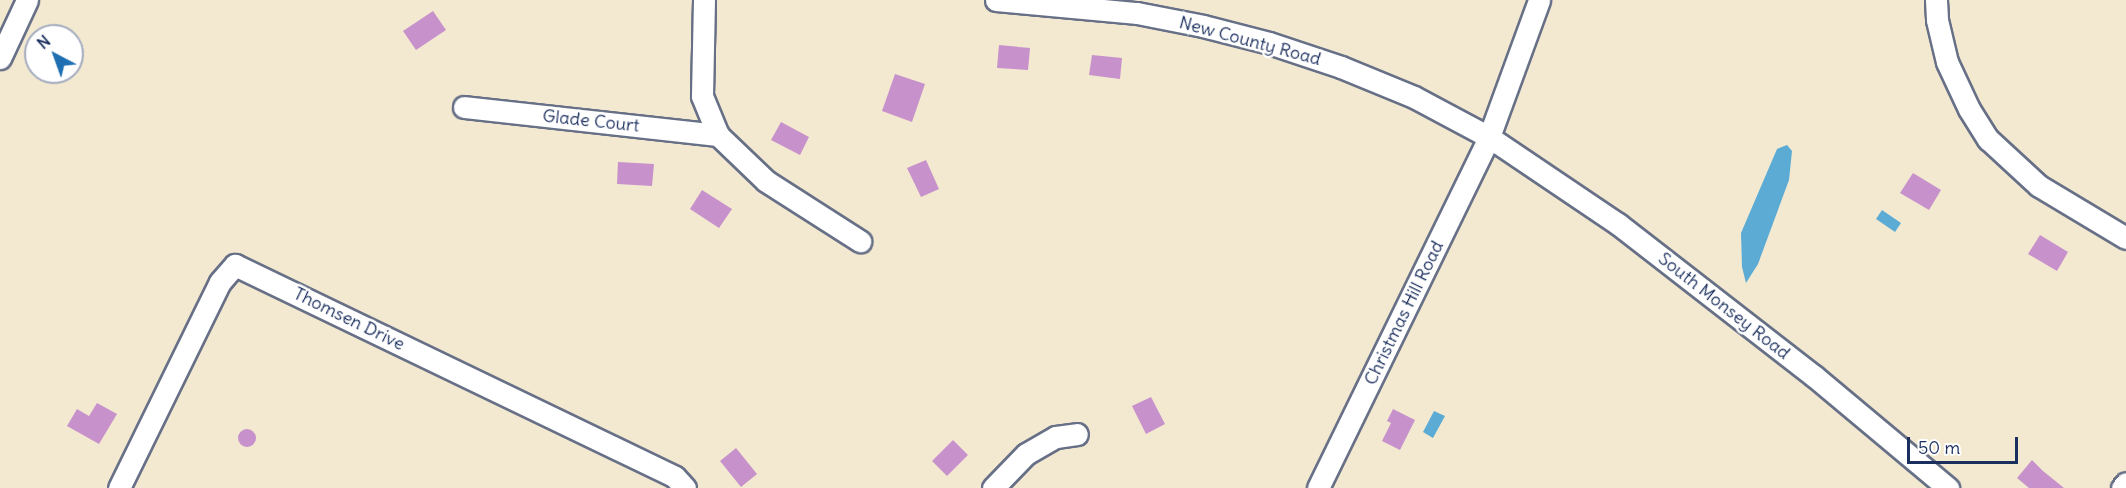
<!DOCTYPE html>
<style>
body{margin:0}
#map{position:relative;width:2126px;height:488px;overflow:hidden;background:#f3e9d1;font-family:Delius,sans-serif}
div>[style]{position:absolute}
.water>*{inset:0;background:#5babd5}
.building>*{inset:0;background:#c791cb}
.round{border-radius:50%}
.roads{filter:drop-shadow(2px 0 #677086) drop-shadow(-2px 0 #677086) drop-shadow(0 2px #677086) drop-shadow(0 -2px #677086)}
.minor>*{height:21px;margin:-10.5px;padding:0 10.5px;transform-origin:10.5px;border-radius:10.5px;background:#fff}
span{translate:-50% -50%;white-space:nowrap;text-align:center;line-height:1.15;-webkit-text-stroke:5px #fff;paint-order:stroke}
.street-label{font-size:18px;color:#1b2f5e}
.north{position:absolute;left:24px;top:24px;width:60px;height:60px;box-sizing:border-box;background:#fff;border:2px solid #a4acbf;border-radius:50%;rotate:319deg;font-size:16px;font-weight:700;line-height:24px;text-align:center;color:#1b2f5e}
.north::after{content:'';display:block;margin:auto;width:21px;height:27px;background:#1f6fb2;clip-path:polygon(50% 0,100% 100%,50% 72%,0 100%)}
.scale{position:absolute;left:1907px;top:437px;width:111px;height:27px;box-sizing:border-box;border:3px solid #1b2f5e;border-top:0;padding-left:8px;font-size:18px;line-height:21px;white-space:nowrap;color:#1b2f5e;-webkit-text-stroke:4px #fff;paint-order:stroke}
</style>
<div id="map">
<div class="water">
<div style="clip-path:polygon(1787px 145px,1792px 151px,1789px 180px,1758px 264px,1746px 283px,1742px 267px,1741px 233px,1777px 149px)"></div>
<div style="clip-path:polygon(1882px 210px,1901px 223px,1895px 232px,1876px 219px)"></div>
<div style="clip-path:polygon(1434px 411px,1445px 416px,1433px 438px,1423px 432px)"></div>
</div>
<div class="building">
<div style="clip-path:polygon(433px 11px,446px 30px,416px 50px,403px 31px)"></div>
<div style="clip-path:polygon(999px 45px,1030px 48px,1028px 70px,997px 68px)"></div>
<div style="clip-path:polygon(1092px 55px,1122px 58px,1120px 79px,1089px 75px)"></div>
<div style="clip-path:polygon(895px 74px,925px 84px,912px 122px,882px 111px)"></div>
<div style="clip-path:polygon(781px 122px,809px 137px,800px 155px,771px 140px)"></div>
<div style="clip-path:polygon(926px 160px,939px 189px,921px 197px,907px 168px)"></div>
<div style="clip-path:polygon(618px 162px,654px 164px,652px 186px,617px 184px)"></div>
<div style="clip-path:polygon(1913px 173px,1941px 190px,1929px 210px,1900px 193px)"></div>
<div style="clip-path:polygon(702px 190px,732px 209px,719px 228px,690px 209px)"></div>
<div style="clip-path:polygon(2040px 235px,2068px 252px,2057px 271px,2028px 254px)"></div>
<div style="clip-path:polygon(1151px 397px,1165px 424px,1146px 434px,1132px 406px)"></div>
<div style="clip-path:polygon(97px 403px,117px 414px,99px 444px,67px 426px,77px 409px,89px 416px)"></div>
<div style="clip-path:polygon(1393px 409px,1415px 420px,1400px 450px,1382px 441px,1391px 423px,1387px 421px)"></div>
<div class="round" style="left:238px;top:429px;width:18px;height:18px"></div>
<div style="clip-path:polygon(953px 440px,968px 455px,947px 476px,932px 461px)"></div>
<div style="clip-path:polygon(736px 448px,757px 474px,741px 487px,720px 461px)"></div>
<div style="clip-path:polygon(2032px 460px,2043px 471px,2064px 488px,2029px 488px,2017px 478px)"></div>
</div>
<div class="roads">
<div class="minor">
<div style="left:704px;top:0;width:96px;rotate:91.2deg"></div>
<div style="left:702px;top:96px;width:42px;rotate:67.7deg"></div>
<div style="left:718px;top:135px;width:66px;rotate:43.8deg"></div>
<div style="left:766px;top:181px;width:112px;rotate:32.6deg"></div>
<div style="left:996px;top:0;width:142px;rotate:5.3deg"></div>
<div style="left:1137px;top:13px;width:67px;rotate:11.1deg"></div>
<div style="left:1203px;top:26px;width:68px;rotate:14.4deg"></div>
<div style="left:1269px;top:43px;width:76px;rotate:18.4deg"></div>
<div style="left:1341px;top:67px;width:79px;rotate:22.3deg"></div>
<div style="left:1414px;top:97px;width:85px;rotate:28.1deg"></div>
<div style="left:1489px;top:137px;width:156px;rotate:34deg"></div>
<div style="left:1618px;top:224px;width:248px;rotate:37.8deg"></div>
<div style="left:1814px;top:376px;width:175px;rotate:39.9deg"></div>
<div style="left:1936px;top:0;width:20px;rotate:87deg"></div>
<div style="left:1937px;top:20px;width:43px;rotate:76.6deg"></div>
<div style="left:1947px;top:62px;width:52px;rotate:64.9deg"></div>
<div style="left:1969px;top:109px;width:36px;rotate:58deg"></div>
<div style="left:1988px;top:139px;width:69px;rotate:42.7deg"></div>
<div style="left:2039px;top:186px;width:101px;rotate:30.9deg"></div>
<div style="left:0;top:58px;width:64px;rotate:-65deg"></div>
<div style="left:464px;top:107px;width:256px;rotate:6.3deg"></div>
<div style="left:119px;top:488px;width:229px;rotate:-63.9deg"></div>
<div style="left:220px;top:282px;width:23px;rotate:-49deg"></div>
<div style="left:235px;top:265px;width:488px;rotate:25.7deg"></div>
<div style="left:675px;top:477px;width:15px;rotate:48deg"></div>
<div style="left:993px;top:488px;width:47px;rotate:-45.9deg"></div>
<div style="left:1026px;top:454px;width:34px;rotate:-30deg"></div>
<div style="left:1056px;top:437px;width:21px;rotate:-8deg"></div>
<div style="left:1318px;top:488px;width:390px;rotate:-64deg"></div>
<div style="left:1489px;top:137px;width:146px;rotate:-69.9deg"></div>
<div style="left:2122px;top:488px;width:6px;rotate:-51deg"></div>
</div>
</div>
<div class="street-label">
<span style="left:1250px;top:41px;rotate:15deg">New County Road</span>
<span style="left:591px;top:121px;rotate:6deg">Glade Court</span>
<span style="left:1724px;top:306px;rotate:38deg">South Monsey Road</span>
<span style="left:1404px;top:313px;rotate:-64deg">Christmas Hill Road</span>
<span style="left:349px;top:319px;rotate:26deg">Thomsen Drive</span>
</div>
<div class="north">N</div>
<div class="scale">50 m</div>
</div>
